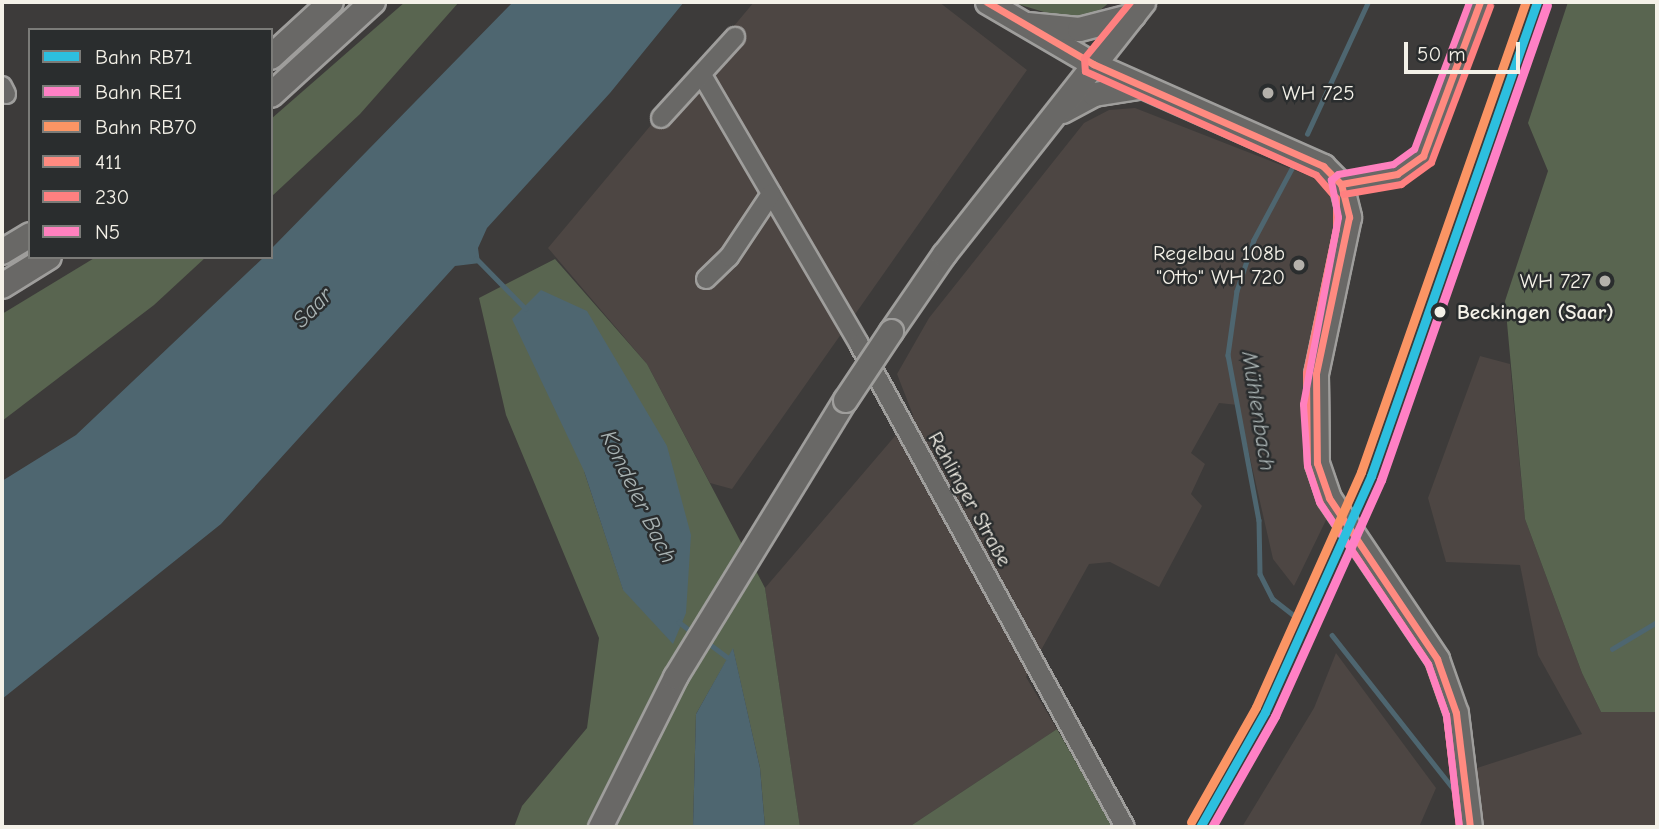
<!DOCTYPE html>
<meta charset="utf-8">
<style>
body{margin:0}
#map{position:relative;width:1659px;height:829px;overflow:hidden;background:#3d3b3a;font-family:"Comic Neue",sans-serif}
div>[style]{position:absolute}
.built>*{inset:0;background:#4d4643}
.green>*{inset:0;background:#596550}
.water>*{inset:0;background:#4e6670}
.stream>*{height:4.5px;margin:-2.25px;padding:0 2.25px;transform-origin:2.25px;border-radius:2.25px;background:#4e6670}
.roads{filter:drop-shadow(2px 0 #9f9e9c) drop-shadow(-2px 0 #9f9e9c) drop-shadow(0 2px #9f9e9c) drop-shadow(0 -2px #9f9e9c)}
.minor>*{height:18px;margin:-9px;padding:0 9px;transform-origin:9px;border-radius:9px;background:#696866}
.major>*{height:23px;margin:-11.5px;padding:0 11.5px;transform-origin:11.5px;border-radius:11.5px;background:#696866}
.highway>*{height:24px;margin:-12px;padding:0 12px;transform-origin:12px;border-radius:12px;background:#696866}
.bridges{filter:drop-shadow(2px 0 #9f9e9c) drop-shadow(-2px 0 #9f9e9c) drop-shadow(0 2px #9f9e9c) drop-shadow(0 -2px #9f9e9c)}
.major-bridge>*{height:23px;margin:-11.5px;padding:0 11.5px;transform-origin:11.5px;border-radius:11.5px;background:#696866}
.bus-1>*{height:7px;margin:-3.5px;padding:0 3.5px;transform-origin:3.5px;border-radius:3.5px;background:#ff8a80}
.bus-2>*{height:7px;margin:-3.5px;padding:0 3.5px;transform-origin:3.5px;border-radius:3.5px;background:#ff8080}
.bus-3>*{height:7px;margin:-3.5px;padding:0 3.5px;transform-origin:3.5px;border-radius:3.5px;background:#ff80be}
.rail-1>*{height:9px;margin:-4.5px;padding:0 4.5px;transform-origin:4.5px;border-radius:4.5px;background:#2dbfdf}
.rail-2>*{height:9px;margin:-4.5px;padding:0 4.5px;transform-origin:4.5px;border-radius:4.5px;background:#ff80c5}
.rail-3>*{height:9px;margin:-4.5px;padding:0 4.5px;transform-origin:4.5px;border-radius:4.5px;background:#fb9564}
.dots>*{width:19px;height:19px;translate:-50% -50%;box-sizing:border-box;border:4px solid #2a2d2e;border-radius:50%}
span{translate:-50% -50%;white-space:nowrap;text-align:center;line-height:1.15;-webkit-text-stroke:5px #2a2d2e;paint-order:stroke}
.poi-label{font-size:21px;color:#f4f1e8}
.left{translate:0 -50%;text-align:left}
.right{translate:-100% -50%;text-align:right}
.stop-label{font-size:21px;color:#f4f1e8;font-weight:700}
.street-label{font-size:21px;color:#f4f1e8}
.water-label{font-size:23px;color:#aab4b4;font-style:italic}
.frame{position:absolute;inset:0;border:4px solid #f4f1e8;pointer-events:none}
.legend{position:absolute;left:28px;top:28px;width:245px;height:231px;box-sizing:border-box;background:#2a2d2e;border:2px solid #7b7b78;margin:0;padding:9px 12px;list-style:none;font-size:21px;color:#f4f1e8}
.legend li{display:flex;align-items:center;gap:14px;height:35px}
.legend b{width:35px;border:2px solid #7b7b78}
.scale{position:absolute;left:1404px;top:42px;width:116px;height:32px;box-sizing:border-box;border:4px solid #f4f1e8;border-top:0;padding-left:9px;font-size:21px;line-height:24px;white-space:nowrap;color:#f4f1e8;-webkit-text-stroke:5px #2a2d2e;paint-order:stroke}
</style>
<div id="map">
<div class="built">
<div style="clip-path:polygon(754px 2px,939px 2px,1027px 70px,732px 489px,710px 483px,647px 364px,548px 248px)"></div>
<div style="clip-path:polygon(1135px 108px,1312px 177px,1326px 188px,1339px 211px,1305px 364px,1303px 426px,1315px 489px,1328px 516px,1294px 586px,1273px 559px,1238px 405px,1219px 403px,1191px 453px,1205px 464px,1191px 494px,1202px 506px,1159px 587px,1110px 562px,1089px 564px,1026px 677px,1057px 729px,909px 827px,800px 827px,765px 588px,913px 415px,897px 374px,929px 318px,1084px 123px,1109px 110px)"></div>
<div style="clip-path:polygon(1480px 356px,1510px 364px,1525px 519px,1582px 673px,1601px 712px,1657px 712px,1657px 827px,1478px 827px,1474px 769px,1582px 734px,1538px 655px,1520px 565px,1446px 562px,1428px 498px)"></div>
<div style="clip-path:polygon(1336px 653px,1436px 788px,1419px 827px,1242px 827px,1314px 708px)"></div>
</div>
<div class="green">
<div style="clip-path:polygon(405px 2px,459px 2px,360px 114px,271px 197px,271px 119px)"></div>
<div style="clip-path:polygon(1011px 2px,1110px 2px,1099px 11px,1070px 20px)"></div>
<div style="clip-path:polygon(1568px 2px,1657px 2px,1657px 712px,1601px 712px,1582px 673px,1525px 519px,1505px 301px,1548px 171px,1528px 123px)"></div>
<div style="clip-path:polygon(96px 257px,206px 257px,154px 305px,2px 421px,2px 314px)"></div>
<div style="clip-path:polygon(evenodd,555px 259px,647px 364px,765px 588px,800px 827px,765px 827px,760px 768px,733px 649px,696px 714px,693px 827px,514px 827px,522px 806px,587px 728px,599px 638px,506px 415px,479px 298px,555px 259px,584px 471px,673px 643px,623px 589px,584px 471px)"></div>
<div style="clip-path:polygon(1057px 729px,1113px 827px,909px 827px)"></div>
</div>
<div class="water">
<div style="clip-path:polygon(513px 2px,684px 2px,610px 93px,487px 228px,478px 248px,480px 263px,455px 266px,221px 524px,2px 699px,2px 481px,76px 435px,264px 257px,271px 257px,271px 249px)"></div>
<div style="clip-path:polygon(541px 290px,587px 311px,667px 446px,691px 535px,686px 613px,673px 644px,623px 590px,584px 471px,512px 319px)"></div>
<div style="clip-path:polygon(733px 648px,760px 768px,765px 827px,693px 827px,696px 714px)"></div>
</div>
<div class="stream">
<div style="left:1307px;top:134px;width:145px;rotate:-65.2deg"></div>
<div style="left:1293px;top:167px;width:83px;rotate:118.1deg"></div>
<div style="left:1254px;top:240px;width:54px;rotate:108.4deg"></div>
<div style="left:1237px;top:291px;width:65px;rotate:98deg"></div>
<div style="left:1228px;top:355px;width:168px;rotate:79.4deg"></div>
<div style="left:1259px;top:520px;width:54px;rotate:88.9deg"></div>
<div style="left:1260px;top:574px;width:28px;rotate:63deg"></div>
<div style="left:1273px;top:599px;width:28px;rotate:38deg"></div>
<div style="left:476px;top:258px;width:71px;rotate:45.6deg"></div>
<div style="left:679px;top:622px;width:18px;rotate:38deg"></div>
<div style="left:1332px;top:635px;width:201px;rotate:51.7deg"></div>
<div style="left:707px;top:642px;width:25px;rotate:37deg"></div>
<div style="left:1612px;top:649px;width:52px;rotate:-31deg"></div>
</div>
<div class="roads">
<div class="minor">
<div style="left:702px;top:75px;width:311px;rotate:59.7deg"></div>
<div style="left:859px;top:344px;width:551px;rotate:61.16deg"></div>
<div style="left:2px;top:86px;width:9px;rotate:63deg"></div>
<div style="left:661px;top:118px;width:110px;rotate:-47.6deg"></div>
<div style="left:1341px;top:184px;width:57px;rotate:-10.1deg"></div>
<div style="left:1397px;top:174px;width:32px;rotate:-35deg"></div>
<div style="left:1423px;top:156px;width:164px;rotate:-69.7deg"></div>
<div style="left:706px;top:279px;width:32px;rotate:-44deg"></div>
<div style="left:729px;top:257px;width:76px;rotate:-56.3deg"></div>
</div>
<div class="major">
<div style="left:987px;top:2px;width:123px;rotate:30.3deg"></div>
<div style="left:1093px;top:64px;width:252px;rotate:23.9deg"></div>
<div style="left:1323px;top:166px;width:25px;rotate:45deg"></div>
<div style="left:1341px;top:184px;width:34px;rotate:76deg"></div>
<div style="left:1349px;top:217px;width:160px;rotate:101.9deg"></div>
<div style="left:1316px;top:374px;width:89px;rotate:89.4deg"></div>
<div style="left:1317px;top:463px;width:37px;rotate:71deg"></div>
<div style="left:1329px;top:498px;width:194px;rotate:56.1deg"></div>
<div style="left:1437px;top:659px;width:57px;rotate:70.6deg"></div>
<div style="left:1456px;top:713px;width:115px;rotate:83deg"></div>
<div style="left:1027px;top:24px;width:52px;rotate:5.5deg"></div>
<div style="left:1079px;top:29px;width:56px;rotate:-14.5deg"></div>
<div style="left:1062px;top:111px;width:36px;rotate:-28deg"></div>
<div style="left:1094px;top:94px;width:45px;rotate:-9deg"></div>
<div style="left:891px;top:331px;width:93px;rotate:-55.5deg"></div>
<div style="left:944px;top:254px;width:321px;rotate:-51.7deg"></div>
<div style="left:600px;top:827px;width:168px;rotate:-63.4deg"></div>
<div style="left:675px;top:677px;width:325px;rotate:-58.5deg"></div>
</div>
<div class="highway">
<div style="left:271px;top:57px;width:81px;rotate:-42.5deg"></div>
<div style="left:271px;top:95px;width:138px;rotate:-42.4deg"></div>
<div style="left:2px;top:252px;width:33px;rotate:-31deg"></div>
<div style="left:2px;top:286px;width:55px;rotate:-31.7deg"></div>
</div>
</div>
<div class="bridges">
<div class="major-bridge">
<div style="left:845px;top:400px;width:83px;rotate:-56.3deg"></div>
</div>
</div>
<div class="bus-1">
<div style="left:987px;top:2px;width:123px;rotate:30.3deg"></div>
<div style="left:1093px;top:64px;width:252px;rotate:23.9deg"></div>
<div style="left:1323px;top:166px;width:25px;rotate:45deg"></div>
<div style="left:1341px;top:184px;width:34px;rotate:76deg"></div>
<div style="left:1349px;top:217px;width:160px;rotate:101.9deg"></div>
<div style="left:1316px;top:374px;width:89px;rotate:89.4deg"></div>
<div style="left:1317px;top:463px;width:37px;rotate:71deg"></div>
<div style="left:1329px;top:498px;width:194px;rotate:56.1deg"></div>
<div style="left:1437px;top:659px;width:57px;rotate:70.6deg"></div>
<div style="left:1456px;top:713px;width:115px;rotate:83deg"></div>
<div style="left:1341px;top:184px;width:57px;rotate:-10.1deg"></div>
<div style="left:1397px;top:174px;width:32px;rotate:-35deg"></div>
<div style="left:1423px;top:156px;width:164px;rotate:-69.7deg"></div>
</div>
<div class="bus-2">
<div style="left:1130px;top:2px;width:72px;rotate:129.4deg"></div>
<div style="left:1084px;top:58px;width:13px;rotate:86deg"></div>
<div style="left:1085px;top:71px;width:253px;rotate:24.2deg"></div>
<div style="left:1316px;top:175px;width:30px;rotate:49deg"></div>
<div style="left:1336px;top:198px;width:30px;rotate:90deg"></div>
<div style="left:1336px;top:228px;width:148px;rotate:101.7deg"></div>
<div style="left:1306px;top:373px;width:92px;rotate:89.4deg"></div>
<div style="left:1307px;top:465px;width:40px;rotate:71.1deg"></div>
<div style="left:1320px;top:503px;width:194px;rotate:56.1deg"></div>
<div style="left:1428px;top:664px;width:54px;rotate:70.6deg"></div>
<div style="left:1446px;top:715px;width:113px;rotate:83.4deg"></div>
<div style="left:1343px;top:194px;width:59px;rotate:-9.8deg"></div>
<div style="left:1401px;top:184px;width:37px;rotate:-36deg"></div>
<div style="left:1431px;top:162px;width:167px;rotate:-69.3deg"></div>
</div>
<div class="bus-3">
<div style="left:1459px;top:827px;width:113px;rotate:-96.6deg"></div>
<div style="left:1446px;top:715px;width:54px;rotate:-109.4deg"></div>
<div style="left:1428px;top:664px;width:195px;rotate:-123.9deg"></div>
<div style="left:1319px;top:502px;width:39px;rotate:-108deg"></div>
<div style="left:1307px;top:465px;width:61px;rotate:-93.8deg"></div>
<div style="left:1303px;top:404px;width:190px;rotate:-79.4deg"></div>
<div style="left:1338px;top:217px;width:38px;rotate:-101deg"></div>
<div style="left:1331px;top:180px;width:9px;rotate:-41deg"></div>
<div style="left:1338px;top:174px;width:56px;rotate:-10.3deg"></div>
<div style="left:1393px;top:164px;width:26px;rotate:-36deg"></div>
<div style="left:1414px;top:149px;width:157px;rotate:-69.5deg"></div>
</div>
<div class="rail-1">
<div style="left:1200px;top:827px;width:132px;rotate:-60.5deg"></div>
<div style="left:1265px;top:712px;width:259px;rotate:-65.8deg"></div>
<div style="left:1371px;top:476px;width:502px;rotate:-70.7deg"></div>
</div>
<div class="rail-2">
<div style="left:1212px;top:827px;width:128px;rotate:-60.4deg"></div>
<div style="left:1275px;top:716px;width:259px;rotate:-65.8deg"></div>
<div style="left:1381px;top:480px;width:503px;rotate:-70.74deg"></div>
</div>
<div class="rail-3">
<div style="left:1191px;top:822px;width:132px;rotate:-60.5deg"></div>
<div style="left:1256px;top:707px;width:257px;rotate:-65.9deg"></div>
<div style="left:1361px;top:472px;width:498px;rotate:-70.7deg"></div>
</div>
<div class="dots">
<div style="left:1268px;top:93px;background:#b4b1ab"></div>
<div style="left:1299px;top:265px;background:#b4b1ab"></div>
<div style="left:1605px;top:281px;background:#b4b1ab"></div>
<div style="left:1440px;top:312px;background:#f4f1e8"></div>
</div>
<div class="poi-label">
<span class="left" style="left:1282px;top:93px">WH 725</span>
<span class="right" style="left:1285px;top:265px">Regelbau 108b<br>"Otto" WH 720</span>
<span class="right" style="left:1591px;top:281px">WH 727</span>
</div>
<div class="stop-label">
<span class="left" style="left:1457px;top:312px">Beckingen (Saar)</span>
</div>
<div class="street-label">
<span style="left:970px;top:499px;rotate:61deg">Rehlinger Straße</span>
</div>
<div class="water-label">
<span style="left:313px;top:308px;rotate:-46deg">Saar</span>
<span style="left:1258px;top:411px;rotate:81deg">Mühlenbach</span>
<span style="left:638px;top:497px;rotate:64deg">Kondeler Bach</span>
</div>
<div class="frame"></div>
<ul class="legend">
<li><b style="height:9px;background:#2dbfdf"></b>Bahn RB71</li>
<li><b style="height:9px;background:#ff80c5"></b>Bahn RE1</li>
<li><b style="height:9px;background:#fb9564"></b>Bahn RB70</li>
<li><b style="height:9px;background:#ff8a80"></b>411</li>
<li><b style="height:9px;background:#ff8080"></b>230</li>
<li><b style="height:9px;background:#ff80be"></b>N5</li>
</ul>
<div class="scale">50 m</div>
</div>
